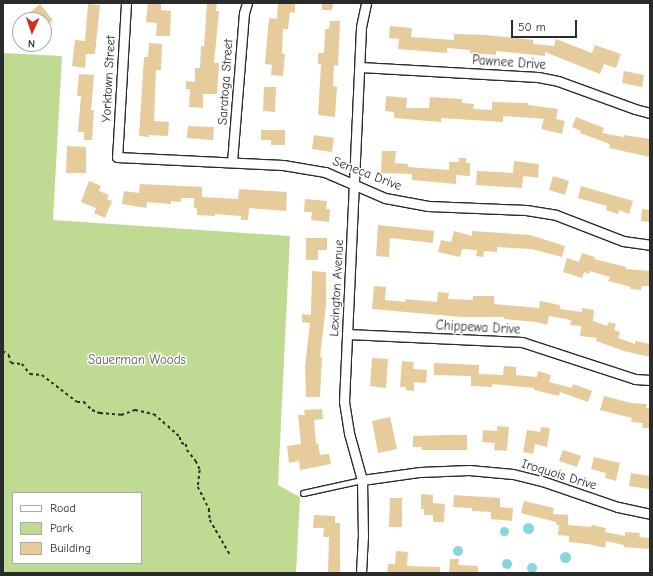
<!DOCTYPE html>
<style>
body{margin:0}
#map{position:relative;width:653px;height:576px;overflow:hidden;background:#fff;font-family:"Comic Neue",sans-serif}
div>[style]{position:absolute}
.green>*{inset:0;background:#bfdb92}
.water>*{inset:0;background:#86d7dc}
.round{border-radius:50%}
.building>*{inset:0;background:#e6cb9b}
.path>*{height:1.5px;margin-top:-0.75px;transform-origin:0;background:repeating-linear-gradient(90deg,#2b2b2b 0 3px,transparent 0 6px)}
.roads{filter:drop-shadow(1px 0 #2b2b2b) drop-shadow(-1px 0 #2b2b2b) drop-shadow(0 1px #2b2b2b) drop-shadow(0 -1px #2b2b2b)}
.service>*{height:4.5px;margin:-2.25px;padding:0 2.25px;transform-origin:2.25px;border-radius:2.25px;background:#fff}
.minor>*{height:9px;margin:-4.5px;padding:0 4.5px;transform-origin:4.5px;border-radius:4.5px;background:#fff}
span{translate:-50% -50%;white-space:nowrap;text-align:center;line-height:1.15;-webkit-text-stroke:3px #fff;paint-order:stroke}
.street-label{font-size:13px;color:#2b2b2b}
.park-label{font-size:13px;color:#57604a}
.frame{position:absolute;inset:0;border:4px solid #2b2b2b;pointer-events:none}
.legend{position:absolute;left:12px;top:492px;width:130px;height:72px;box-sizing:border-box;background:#fff;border:1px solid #aaa;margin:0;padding:5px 7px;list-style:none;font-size:12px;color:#2b2b2b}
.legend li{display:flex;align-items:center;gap:8px;height:20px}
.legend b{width:20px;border:1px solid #aaa}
.north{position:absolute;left:12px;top:12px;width:40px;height:40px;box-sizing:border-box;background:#fff;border:1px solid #aaa;border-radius:50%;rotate:183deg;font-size:11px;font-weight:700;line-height:16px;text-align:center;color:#2b2b2b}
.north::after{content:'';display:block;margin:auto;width:14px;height:18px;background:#c8321e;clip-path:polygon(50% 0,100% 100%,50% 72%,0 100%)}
.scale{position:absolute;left:511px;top:20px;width:66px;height:18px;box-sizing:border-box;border:2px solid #2b2b2b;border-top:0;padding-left:5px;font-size:12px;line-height:14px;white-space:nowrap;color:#2b2b2b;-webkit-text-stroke:3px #fff;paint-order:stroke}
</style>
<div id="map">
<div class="green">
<div style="clip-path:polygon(evenodd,3px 53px,62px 56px,53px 220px,290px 236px,278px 485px,300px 497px,296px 573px,3px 573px,3px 53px,13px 493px,141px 493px,141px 563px,13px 563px,13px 493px)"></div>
</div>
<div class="water">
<div class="round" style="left:522.5px;top:522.5px;width:11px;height:11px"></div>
<div class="round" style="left:499.5px;top:526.5px;width:9px;height:9px"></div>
<div class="round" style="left:453px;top:546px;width:10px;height:10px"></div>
<div class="round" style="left:559.5px;top:551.5px;width:11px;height:11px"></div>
<div class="round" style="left:502px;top:559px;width:10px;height:10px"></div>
<div class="round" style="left:527px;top:563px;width:10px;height:10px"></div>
</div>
<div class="building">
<div style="clip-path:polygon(148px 3px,161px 3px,161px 10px,171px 11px,170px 36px,156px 36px,157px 23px,146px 22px)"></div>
<div style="clip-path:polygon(207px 3px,217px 3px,216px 11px,219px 11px,214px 63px,219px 63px,217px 94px,203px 94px,203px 108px,189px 107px,190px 89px,186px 89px,186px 81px,195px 82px,195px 68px,200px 68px,201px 46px,204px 46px)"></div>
<div style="clip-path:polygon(278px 3px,295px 3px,295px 13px,290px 12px,288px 29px,283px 29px,282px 54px,285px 54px,283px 76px,271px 75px,272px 65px,265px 64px,269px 18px,277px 19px)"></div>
<div style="clip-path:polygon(322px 3px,333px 3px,332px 10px,322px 10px)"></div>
<div style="clip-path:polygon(40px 4px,53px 20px,44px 28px,44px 20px,21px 20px)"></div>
<div style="clip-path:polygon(88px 4px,100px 5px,95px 54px,86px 54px,85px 68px,72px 66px,75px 40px,85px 41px)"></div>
<div style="clip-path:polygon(330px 21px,340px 21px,338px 66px,334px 65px,333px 86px,337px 87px,335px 117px,318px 115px,321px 64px,318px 64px,318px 53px,324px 53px,325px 29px,329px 29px)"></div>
<div style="clip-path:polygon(390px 26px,412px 28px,411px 37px,454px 40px,454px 34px,486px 35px,533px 40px,533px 44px,554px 46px,556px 39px,592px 53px,595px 45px,621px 54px,616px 68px,604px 64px,600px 74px,545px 52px,545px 56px,496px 51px,496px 55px,470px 53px,470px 50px,447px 48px,447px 53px,398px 49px,399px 39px,389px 38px)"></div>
<div style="clip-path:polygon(149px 43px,162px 44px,161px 70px,156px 70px,154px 121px,169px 122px,168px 136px,149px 135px,149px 137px,139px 136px,144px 57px,148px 57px)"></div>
<div style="clip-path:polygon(624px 71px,644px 75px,642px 87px,622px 83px)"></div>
<div style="clip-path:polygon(79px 74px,94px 75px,91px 110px,94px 110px,92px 140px,84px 140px,84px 132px,78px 132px,81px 96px,77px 96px)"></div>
<div style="clip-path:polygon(264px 87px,276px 87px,275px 112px,263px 111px)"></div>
<div style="clip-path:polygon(386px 96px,407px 98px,406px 108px,429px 108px,430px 97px,462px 99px,462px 103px,474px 104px,473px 109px,492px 110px,492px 102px,528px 103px,528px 105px,558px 109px,556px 119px,565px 121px,562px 134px,541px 129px,544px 119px,503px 116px,503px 122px,441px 118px,441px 122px,394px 118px,394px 112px,385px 111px)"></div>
<div style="clip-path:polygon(576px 117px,604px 128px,602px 133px,624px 137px,624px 135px,650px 139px,650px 157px,609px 148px,610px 144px,580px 133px,581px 131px,572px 127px)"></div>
<div style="clip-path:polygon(188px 126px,214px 127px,213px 140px,187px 138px)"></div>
<div style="clip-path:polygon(261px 130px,285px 130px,285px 145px,271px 145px,271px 140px,261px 140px)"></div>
<div style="clip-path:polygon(314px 135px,334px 138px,332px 152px,312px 149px)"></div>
<div style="clip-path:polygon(67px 146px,86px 147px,86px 173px,66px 173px)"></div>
<div style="clip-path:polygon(382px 151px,396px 151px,395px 163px,408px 164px,408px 167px,449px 170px,449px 162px,459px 162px,459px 158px,466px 158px,466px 163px,470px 163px,470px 176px,456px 175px,456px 184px,412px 180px,412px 174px,381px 173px)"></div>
<div style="clip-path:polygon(514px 161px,539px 164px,538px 178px,523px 176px,522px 188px,476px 185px,477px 171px,513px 173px)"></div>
<div style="clip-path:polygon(553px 176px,569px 181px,565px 195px,549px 190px)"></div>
<div style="clip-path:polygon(89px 181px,101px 186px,99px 191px,109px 195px,107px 199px,112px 201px,105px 218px,94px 213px,96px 208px,81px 202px)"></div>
<div style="clip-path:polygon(140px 184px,202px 187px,202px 197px,238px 199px,239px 189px,287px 192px,286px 211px,249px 208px,248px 220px,241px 220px,241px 216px,215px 214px,215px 216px,197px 215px,197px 208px,194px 208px,194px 198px,181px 198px,181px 202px,171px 201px,171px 204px,147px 202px,146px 208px,122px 204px,124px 191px,139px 193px)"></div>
<div style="clip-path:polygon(581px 186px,633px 201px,629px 214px,619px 210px,618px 214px,606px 210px,607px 206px,578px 198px)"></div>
<div style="clip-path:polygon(305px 199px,327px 201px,326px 209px,330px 209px,329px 222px,311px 220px,312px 212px,304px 212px)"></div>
<div style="clip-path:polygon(642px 209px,650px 210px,650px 222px,641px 221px)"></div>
<div style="clip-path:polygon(378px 225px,434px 231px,433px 243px,390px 238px,389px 257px,376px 256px)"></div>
<div style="clip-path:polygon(454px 231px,472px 236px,472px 231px,530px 235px,565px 246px,562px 257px,531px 249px,497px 247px,497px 252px,484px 251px,483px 257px,476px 256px,477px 250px,462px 249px,460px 257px,438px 252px,441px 240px,451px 242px)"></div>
<div style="clip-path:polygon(306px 238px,327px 238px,327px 250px,318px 250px,318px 260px,306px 260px)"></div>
<div style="clip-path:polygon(582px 253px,595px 257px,594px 259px,626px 267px,626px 269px,650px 271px,650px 286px,642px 286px,641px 290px,630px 289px,631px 287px,608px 281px,610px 277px,590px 271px,589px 274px,584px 272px,582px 278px,563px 272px,567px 258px,579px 262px)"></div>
<div style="clip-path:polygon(312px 271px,326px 272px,326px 305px,320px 357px,322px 357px,320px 397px,306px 397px,305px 367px,310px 323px,302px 322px,302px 314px,311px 315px)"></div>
<div style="clip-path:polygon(374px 286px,386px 287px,385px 300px,405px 302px,406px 299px,437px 302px,438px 292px,449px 293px,448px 299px,473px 300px,473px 296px,494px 296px,494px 304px,539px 308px,540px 301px,560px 305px,560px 309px,582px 312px,582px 308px,594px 310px,593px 321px,607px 326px,609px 322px,616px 324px,614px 330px,620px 332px,618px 338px,635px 344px,635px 341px,650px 344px,650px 357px,624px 351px,596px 341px,597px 338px,580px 336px,581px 326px,570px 325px,571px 320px,549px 316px,547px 325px,536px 322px,504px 319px,504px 317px,462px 317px,372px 309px)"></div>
<div style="clip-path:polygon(372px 358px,388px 359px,386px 388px,370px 386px)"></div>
<div style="clip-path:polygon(402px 361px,414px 362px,413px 369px,427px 370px,426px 383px,414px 382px,414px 391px,406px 390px,406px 387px,400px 387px)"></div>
<div style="clip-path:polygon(434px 363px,479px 365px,479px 374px,503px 375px,504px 366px,516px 367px,516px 375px,537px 377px,538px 371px,551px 375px,549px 382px,572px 388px,573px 384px,592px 391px,588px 402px,560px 392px,559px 396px,534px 390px,534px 388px,492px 384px,492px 387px,471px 386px,471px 376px,434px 375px)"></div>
<div style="clip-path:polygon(604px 396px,631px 403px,647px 404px,646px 408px,650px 408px,650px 428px,642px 428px,643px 423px,631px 422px,632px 418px,600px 410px)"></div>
<div style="clip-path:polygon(322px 409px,323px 419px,314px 420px,316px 444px,318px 443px,320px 455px,329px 454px,331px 464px,300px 470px,299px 461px,289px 463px,287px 446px,301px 444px,298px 415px,305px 415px,304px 410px)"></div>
<div style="clip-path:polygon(390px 417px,397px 449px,378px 453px,372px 421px)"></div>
<div style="clip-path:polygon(497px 426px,509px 427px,507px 451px,494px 450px,495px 443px,482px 442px,483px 430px,497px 431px)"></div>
<div style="clip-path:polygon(541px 427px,550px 428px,547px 447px,535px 444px,533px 454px,523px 452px,527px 430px,540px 432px)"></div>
<div style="clip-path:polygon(446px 435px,467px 435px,467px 450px,422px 450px,422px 447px,413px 447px,413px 436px)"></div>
<div style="clip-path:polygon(563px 450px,581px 456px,577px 467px,559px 461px)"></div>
<div style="clip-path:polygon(594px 457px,620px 463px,616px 481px,605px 478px,606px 473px,591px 469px)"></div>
<div style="clip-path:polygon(631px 473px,650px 476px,649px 489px,629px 486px)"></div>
<div style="clip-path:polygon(421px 494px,433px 495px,433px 503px,445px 504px,444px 522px,433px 522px,433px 515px,424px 515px,424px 509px,421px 509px)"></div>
<div style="clip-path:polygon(454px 495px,500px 498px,500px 507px,513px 508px,512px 521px,491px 519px,491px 512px,472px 511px,472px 508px,453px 507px)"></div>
<div style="clip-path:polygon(390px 498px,402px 498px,402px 527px,389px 527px)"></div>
<div style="clip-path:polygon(524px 501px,554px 508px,553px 514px,568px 515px,568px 525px,591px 527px,592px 525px,606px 528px,605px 532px,625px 536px,625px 532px,640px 533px,639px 537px,650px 538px,650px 549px,624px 547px,624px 545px,606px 541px,605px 548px,588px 544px,569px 542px,569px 536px,558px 535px,559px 525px,556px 525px,556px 522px,521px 513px)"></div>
<div style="clip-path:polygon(314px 515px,335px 516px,335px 523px,340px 523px,340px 572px,328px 572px,329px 537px,323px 537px,324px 528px,313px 528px)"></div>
<div style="clip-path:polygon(396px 551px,408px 552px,407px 566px,440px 567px,440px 573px,387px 573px,388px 564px,395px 564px)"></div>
<div style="clip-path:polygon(450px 559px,459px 559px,458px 565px,478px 566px,478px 573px,449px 573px)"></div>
</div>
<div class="path">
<div style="left:3px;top:351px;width:7px;rotate:34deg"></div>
<div style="left:9px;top:355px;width:8px;rotate:76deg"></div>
<div style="left:11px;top:363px;width:11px;rotate:5deg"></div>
<div style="left:22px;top:364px;width:13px;rotate:51deg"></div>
<div style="left:30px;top:374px;width:12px;rotate:5deg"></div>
<div style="left:42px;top:375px;width:44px;rotate:37.6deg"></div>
<div style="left:77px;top:402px;width:7px"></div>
<div style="left:84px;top:402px;width:11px;rotate:45deg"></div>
<div style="left:92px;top:410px;width:9px;rotate:21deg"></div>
<div style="left:100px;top:413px;width:21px;rotate:5deg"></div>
<div style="left:121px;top:415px;width:15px;rotate:-20deg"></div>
<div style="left:135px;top:410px;width:19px;rotate:12deg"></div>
<div style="left:154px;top:414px;width:18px;rotate:41deg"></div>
<div style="left:168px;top:426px;width:16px;rotate:43deg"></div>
<div style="left:180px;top:437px;width:6px;rotate:81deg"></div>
<div style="left:181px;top:443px;width:5px;rotate:11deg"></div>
<div style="left:186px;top:444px;width:6px;rotate:81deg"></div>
<div style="left:187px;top:450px;width:14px;rotate:51deg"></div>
<div style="left:196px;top:461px;width:10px;rotate:66deg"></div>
<div style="left:200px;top:470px;width:17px;rotate:97deg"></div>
<div style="left:198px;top:487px;width:25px;rotate:63deg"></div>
<div style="left:209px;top:509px;width:11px;rotate:85deg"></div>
<div style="left:210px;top:520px;width:39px;rotate:60deg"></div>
</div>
<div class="roads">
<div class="service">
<div style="left:303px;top:493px;width:60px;rotate:-12.4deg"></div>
</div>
<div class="minor">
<div style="left:126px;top:3px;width:154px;rotate:93.3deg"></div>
<div style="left:117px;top:157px;width:166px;rotate:2.8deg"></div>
<div style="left:283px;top:165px;width:43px;rotate:9.5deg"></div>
<div style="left:325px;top:172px;width:65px;rotate:23.4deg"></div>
<div style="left:385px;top:198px;width:44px;rotate:10.5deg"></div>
<div style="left:428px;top:206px;width:98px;rotate:2.3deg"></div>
<div style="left:526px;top:210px;width:30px;rotate:9deg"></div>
<div style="left:556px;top:215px;width:72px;rotate:21.2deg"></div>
<div style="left:623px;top:241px;width:27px;rotate:8deg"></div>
<div style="left:360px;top:67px;width:178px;rotate:3.2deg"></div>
<div style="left:538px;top:77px;width:20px;rotate:11deg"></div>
<div style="left:558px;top:81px;width:82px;rotate:20deg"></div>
<div style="left:635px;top:109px;width:16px;rotate:15deg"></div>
<div style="left:232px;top:162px;width:149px;rotate:-85.4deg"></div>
<div style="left:244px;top:13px;width:10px;rotate:-73deg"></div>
<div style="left:347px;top:334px;width:175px;rotate:2.6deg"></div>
<div style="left:522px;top:342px;width:119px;rotate:18.1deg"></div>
<div style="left:635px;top:379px;width:15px;rotate:4deg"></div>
<div style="left:362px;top:480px;width:59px;rotate:-7.9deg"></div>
<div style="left:420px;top:472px;width:49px;rotate:-2.3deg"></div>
<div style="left:469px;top:470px;width:44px;rotate:5.2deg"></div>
<div style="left:513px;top:474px;width:30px;rotate:14deg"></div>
<div style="left:542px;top:481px;width:80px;rotate:18.9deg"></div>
<div style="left:618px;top:507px;width:33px;rotate:12deg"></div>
<div style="left:361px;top:573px;width:36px;rotate:-87deg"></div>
<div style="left:363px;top:537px;width:57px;rotate:-91deg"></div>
<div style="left:362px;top:480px;width:49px;rotate:-105.5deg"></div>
<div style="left:349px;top:433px;width:31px;rotate:-99deg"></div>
<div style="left:344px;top:402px;width:375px;rotate:-87.4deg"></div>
<div style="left:361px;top:27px;width:25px;rotate:-78deg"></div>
</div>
</div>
<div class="street-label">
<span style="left:509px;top:63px;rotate:4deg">Pawnee Drive</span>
<span style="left:109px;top:79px;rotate:-87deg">Yorktown Street</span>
<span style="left:226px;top:82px;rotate:-86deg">Saratoga Street</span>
<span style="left:367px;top:174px;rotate:21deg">Seneca Drive</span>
<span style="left:337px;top:288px;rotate:-87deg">Lexington Avenue</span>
<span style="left:478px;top:328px;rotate:3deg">Chippewa Drive</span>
<span style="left:559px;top:475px;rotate:17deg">Iroquois Drive</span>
</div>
<div class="park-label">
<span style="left:137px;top:360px">Sauerman Woods</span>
</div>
<div class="frame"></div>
<ul class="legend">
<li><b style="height:5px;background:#fff"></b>Road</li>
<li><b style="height:11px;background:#bfdb92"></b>Park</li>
<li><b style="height:11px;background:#e6cb9b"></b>Building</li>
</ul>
<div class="north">N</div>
<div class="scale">50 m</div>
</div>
